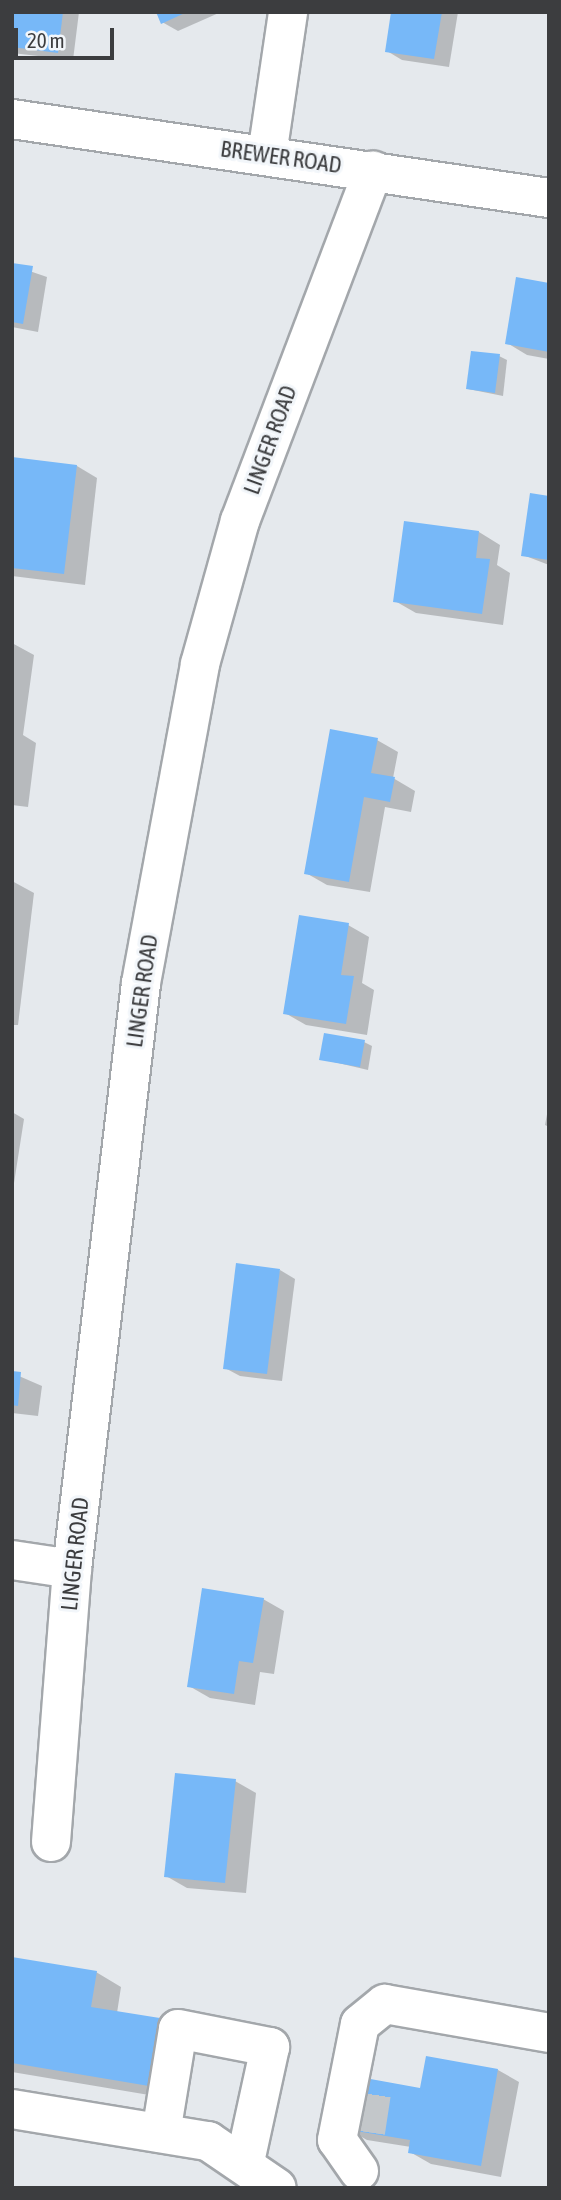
<!DOCTYPE html>
<style>
body{margin:0}
#map{position:relative;width:561px;height:2200px;overflow:hidden;background:#e5e9ed;font-family:"Asap Condensed",sans-serif}
div>[style]{position:absolute}
.shadow>*{inset:0;background:#0003}
.building>*{inset:0;background:#77b8f8}
.minor-tunnel>*{height:38px;margin-top:-19px;transform-origin:0;background:repeating-linear-gradient(90deg,#c3c7ca 0 38px,transparent 0 57px)}
.roads{filter:drop-shadow(2px 0 #a3a7ab) drop-shadow(-2px 0 #a3a7ab) drop-shadow(0 2px #a3a7ab) drop-shadow(0 -2px #a3a7ab)}
.minor>*{height:38px;margin:-19px;padding:0 19px;transform-origin:19px;border-radius:19px;background:#fff}
span{translate:-50% -50%;white-space:nowrap;text-align:center;line-height:1.15;-webkit-text-stroke:6px #f2f6fa;paint-order:stroke}
.street-label{font-size:23px;color:#3c3d3f}
.frame{position:absolute;inset:0;border:14px solid #3c3d3f;pointer-events:none}
.scale{position:absolute;left:14px;top:28px;width:100px;height:32px;box-sizing:border-box;border:4px solid #3c3d3f;border-top:0;padding-left:9px;font-size:21px;line-height:24px;white-space:nowrap;color:#3c3d3f;-webkit-text-stroke:5px #f2f6fa;paint-order:stroke}
</style>
<div id="map">
<div class="shadow">
<div style="clip-path:polygon(12px 12px,79px 12px,73px 60px,12px 53px)"></div>
<div style="clip-path:polygon(158px 12px,221px 12px,178px 31px,162px 22px)"></div>
<div style="clip-path:polygon(393px 12px,458px 12px,449px 67px,402px 60px,387px 51px)"></div>
<div style="clip-path:polygon(12px 265px,47px 277px,38px 332px,12px 327px)"></div>
<div style="clip-path:polygon(549px 284px,549px 359px,527px 355px,507px 343px)"></div>
<div style="clip-path:polygon(499px 356px,507px 360px,503px 396px,468px 389px)"></div>
<div style="clip-path:polygon(12px 459px,77px 466px,97px 478px,85px 585px,12px 576px)"></div>
<div style="clip-path:polygon(549px 498px,549px 565px,523px 555px)"></div>
<div style="clip-path:polygon(405px 523px,479px 532px,500px 545px,497px 565px,510px 573px,503px 625px,416px 613px,395px 601px)"></div>
<div style="clip-path:polygon(12px 643px,34px 655px,23px 735px,36px 743px,28px 807px,12px 805px)"></div>
<div style="clip-path:polygon(377px 740px,398px 752px,393px 778px,415px 791px,411px 812px,385px 807px,370px 892px,327px 885px,306px 873px)"></div>
<div style="clip-path:polygon(12px 881px,34px 893px,18px 1025px,12px 1025px)"></div>
<div style="clip-path:polygon(348px 925px,369px 937px,362px 983px,374px 990px,367px 1035px,306px 1025px,285px 1013px)"></div>
<div style="clip-path:polygon(364px 1042px,372px 1046px,368px 1070px,321px 1059px)"></div>
<div style="clip-path:polygon(549px 1104px,549px 1127px,545px 1125px)"></div>
<div style="clip-path:polygon(12px 1112px,24px 1119px,14px 1183px,12px 1182px)"></div>
<div style="clip-path:polygon(280px 1270px,295px 1279px,282px 1381px,240px 1376px,225px 1368px)"></div>
<div style="clip-path:polygon(12px 1373px,42px 1386px,38px 1416px,12px 1413px)"></div>
<div style="clip-path:polygon(263px 1599px,284px 1611px,274px 1674px,260px 1672px,255px 1705px,210px 1698px,189px 1686px)"></div>
<div style="clip-path:polygon(235px 1781px,256px 1793px,246px 1893px,187px 1888px,166px 1876px)"></div>
<div style="clip-path:polygon(12px 1959px,96px 1972px,121px 1987px,117px 2013px,179px 2100px,12px 2072px)"></div>
<div style="clip-path:polygon(498px 2070px,519px 2082px,501px 2177px,431px 2164px,410px 2152px,411px 2147px,367px 2140px,346px 2128px,421px 2090px)"></div>
</div>
<div class="building">
<div style="clip-path:polygon(12px 12px,63px 12px,58px 53px,12px 47px)"></div>
<div style="clip-path:polygon(156px 12px,187px 12px,161px 24px)"></div>
<div style="clip-path:polygon(391px 12px,442px 12px,434px 59px,385px 52px)"></div>
<div style="clip-path:polygon(12px 263px,33px 266px,23px 324px,12px 322px)"></div>
<div style="clip-path:polygon(516px 277px,549px 283px,549px 352px,505px 344px)"></div>
<div style="clip-path:polygon(471px 351px,500px 354px,495px 393px,466px 389px)"></div>
<div style="clip-path:polygon(12px 457px,77px 465px,64px 574px,12px 568px)"></div>
<div style="clip-path:polygon(530px 493px,549px 496px,549px 560px,521px 556px)"></div>
<div style="clip-path:polygon(404px 521px,479px 531px,476px 558px,490px 559px,482px 614px,393px 602px)"></div>
<div style="clip-path:polygon(330px 729px,378px 738px,371px 773px,395px 777px,390px 802px,364px 797px,349px 882px,304px 874px)"></div>
<div style="clip-path:polygon(299px 915px,349px 923px,341px 975px,354px 976px,346px 1024px,283px 1014px)"></div>
<div style="clip-path:polygon(324px 1033px,365px 1040px,360px 1067px,319px 1060px)"></div>
<div style="clip-path:polygon(236px 1263px,280px 1269px,267px 1374px,223px 1369px)"></div>
<div style="clip-path:polygon(12px 1371px,21px 1372px,18px 1406px,12px 1405px)"></div>
<div style="clip-path:polygon(202px 1588px,264px 1598px,253px 1663px,239px 1661px,234px 1694px,187px 1687px)"></div>
<div style="clip-path:polygon(175px 1773px,236px 1779px,225px 1883px,164px 1877px)"></div>
<div style="clip-path:polygon(12px 1957px,97px 1971px,91px 2007px,166px 2019px,155px 2087px,12px 2063px)"></div>
<div style="clip-path:polygon(426px 2056px,498px 2069px,481px 2166px,408px 2153px,410px 2140px,344px 2129px,354px 2076px,420px 2088px)"></div>
</div>
<div class="minor-tunnel">
<div style="left:366px;top:2132px;width:54px;rotate:-81.4deg"></div>
</div>
<div class="roads">
<div class="minor">
<div style="left:12px;top:119px;width:543px;rotate:8.37deg"></div>
<div style="left:267px;top:155px;width:145px;rotate:-81.6deg"></div>
<div style="left:12px;top:1560px;width:61px;rotate:8.5deg"></div>
<div style="left:51px;top:1842px;width:274px;rotate:-85.6deg"></div>
<div style="left:72px;top:1569px;width:590px;rotate:-83.28deg"></div>
<div style="left:141px;top:983px;width:324px;rotate:-79.5deg"></div>
<div style="left:200px;top:664px;width:148px;rotate:-74.4deg"></div>
<div style="left:240px;top:521px;width:375px;rotate:-69.2deg"></div>
<div style="left:12px;top:2109px;width:199px;rotate:9.3deg"></div>
<div style="left:208px;top:2141px;width:83px;rotate:34.3deg"></div>
<div style="left:161px;top:2133px;width:105px;rotate:-80.7deg"></div>
<div style="left:178px;top:2029px;width:94px;rotate:11.1deg"></div>
<div style="left:270px;top:2047px;width:118px;rotate:102.3deg"></div>
<div style="left:359px;top:2171px;width:38px;rotate:-125deg"></div>
<div style="left:337px;top:2140px;width:118px;rotate:-78.8deg"></div>
<div style="left:360px;top:2024px;width:32px;rotate:-39deg"></div>
<div style="left:385px;top:2004px;width:167px;rotate:10deg"></div>
</div>
</div>
<div class="street-label">
<span style="left:281px;top:157px;rotate:8deg">BREWER ROAD</span>
<span style="left:270px;top:440px;rotate:-70deg">LINGER ROAD</span>
<span style="left:142px;top:991px;rotate:-82deg">LINGER ROAD</span>
<span style="left:75px;top:1554px;rotate:-84deg">LINGER ROAD</span>
</div>
<div class="frame"></div>
<div class="scale">20 m</div>
</div>
